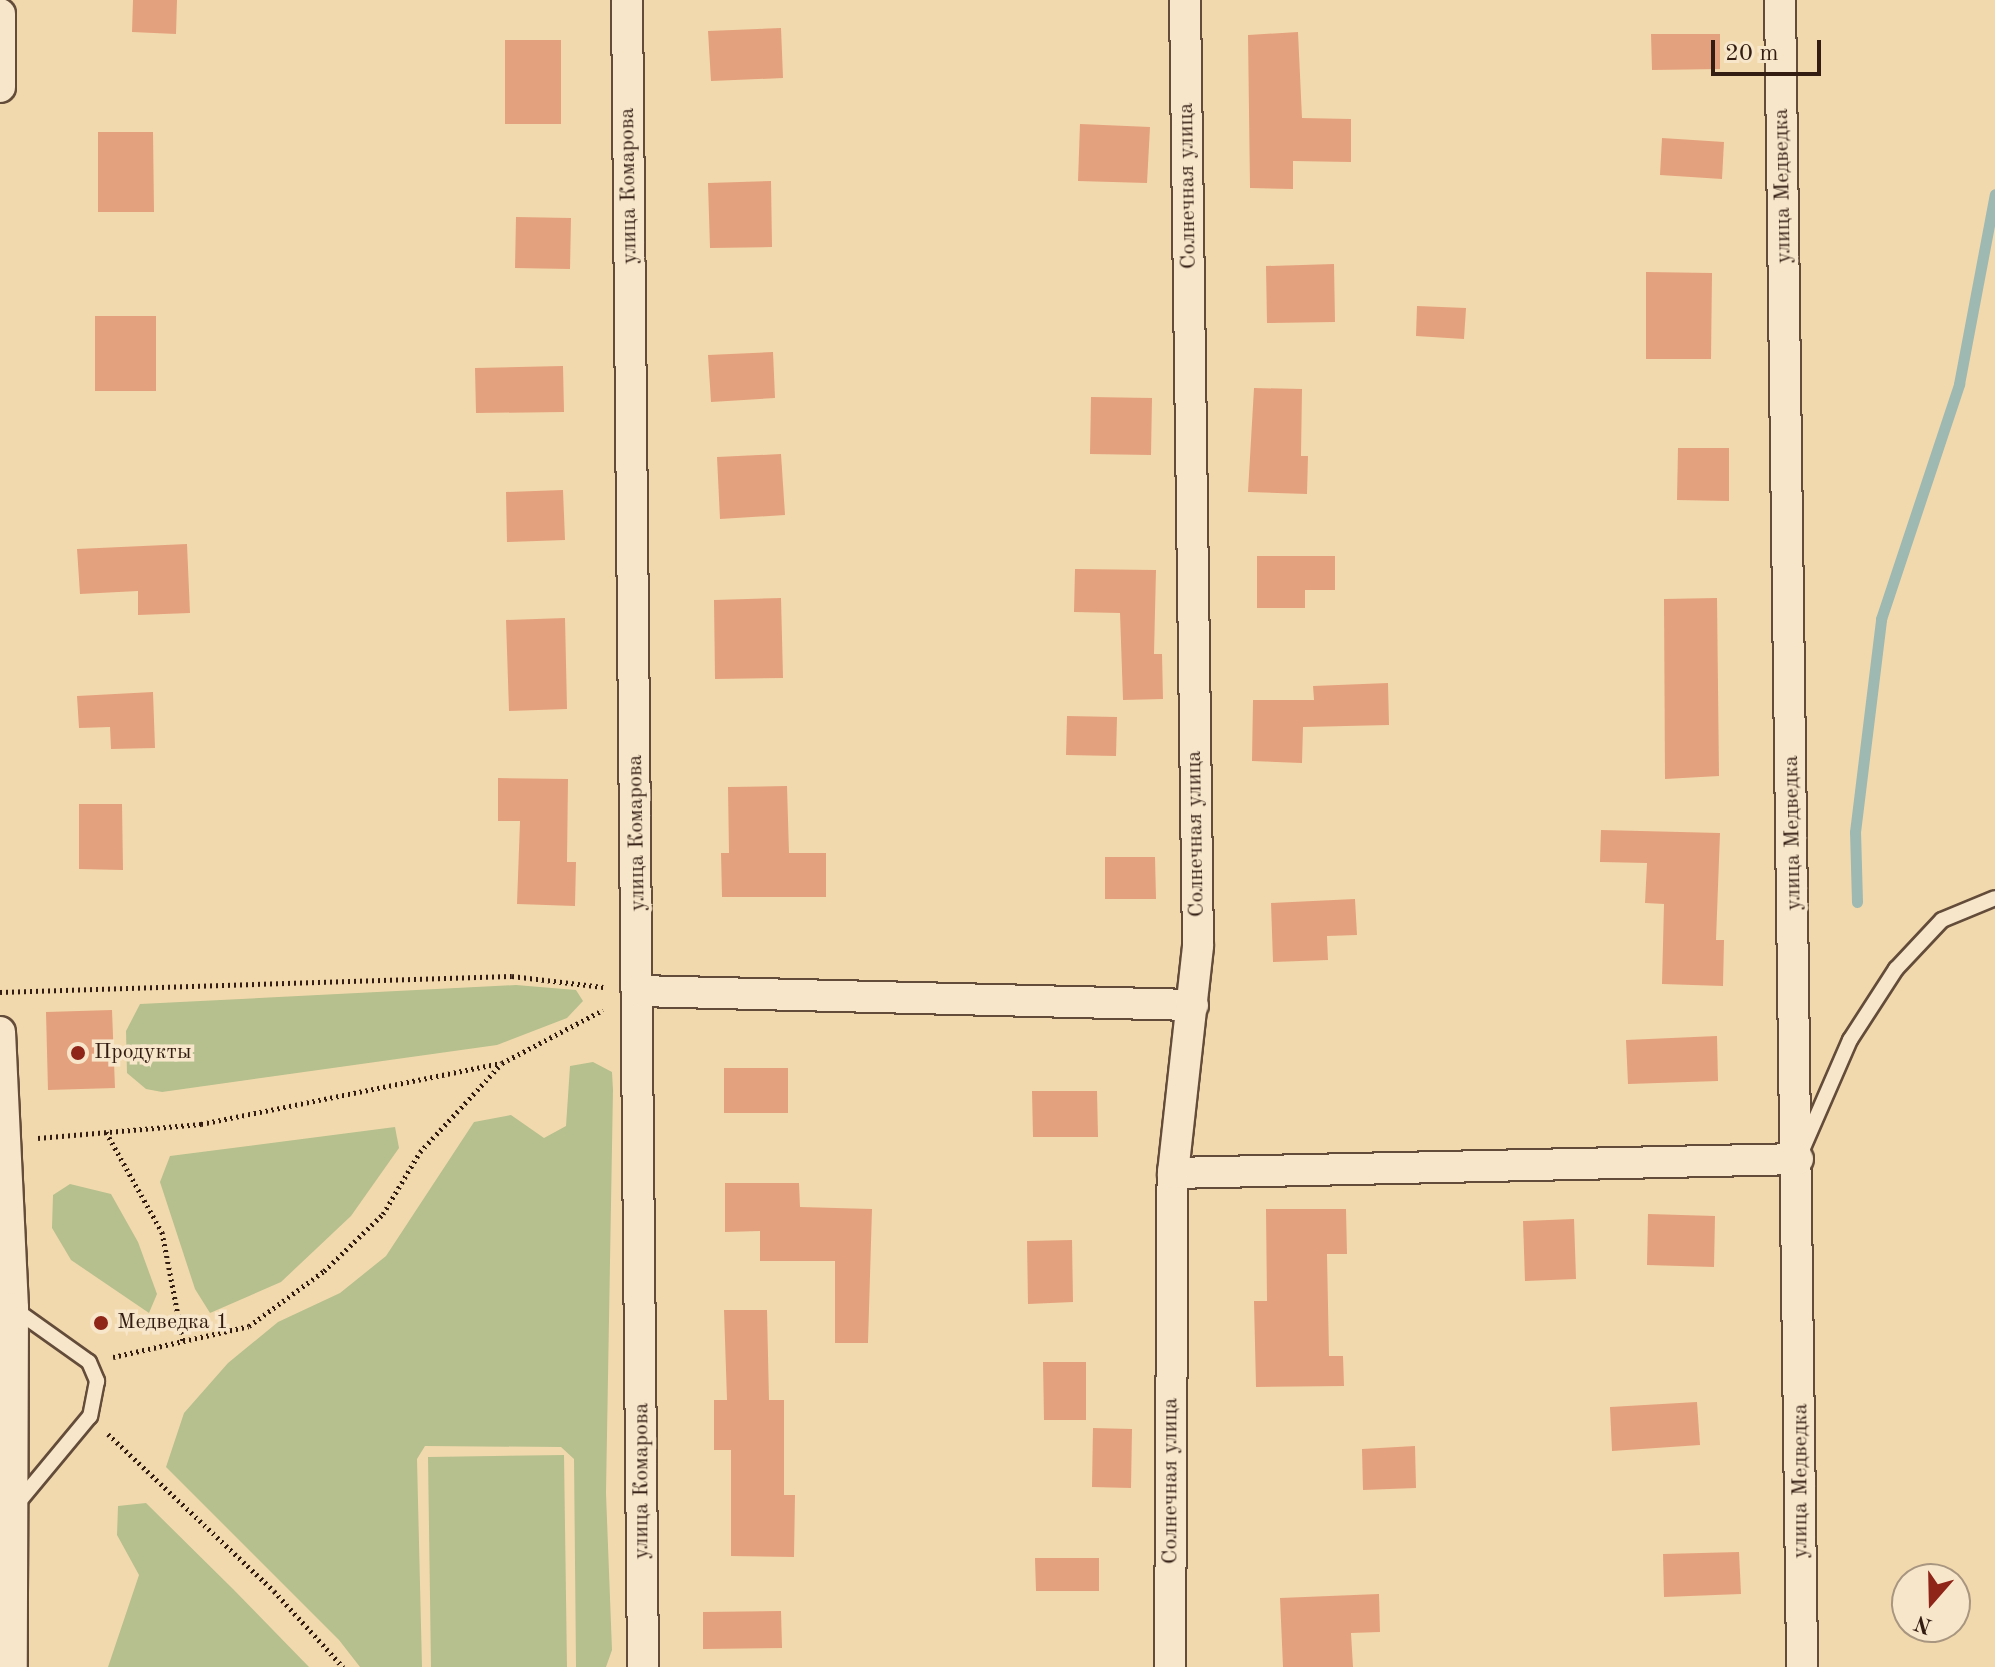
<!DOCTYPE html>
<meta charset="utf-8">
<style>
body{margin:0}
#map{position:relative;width:1995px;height:1667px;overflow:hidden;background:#f2d9ad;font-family:"Old Standard TT",serif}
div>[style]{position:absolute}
.green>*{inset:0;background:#b5c08e}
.stream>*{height:11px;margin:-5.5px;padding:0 5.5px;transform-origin:5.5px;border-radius:5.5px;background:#9db9b2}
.building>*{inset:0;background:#e4a17d}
.path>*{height:5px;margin-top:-2.5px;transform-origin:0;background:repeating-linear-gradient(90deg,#331d13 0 2px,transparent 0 6px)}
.roads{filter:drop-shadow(2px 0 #634c3a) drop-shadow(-2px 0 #634c3a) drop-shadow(0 2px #634c3a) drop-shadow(0 -2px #634c3a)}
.service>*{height:14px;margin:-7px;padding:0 7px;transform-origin:7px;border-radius:7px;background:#f7e6ca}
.minor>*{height:30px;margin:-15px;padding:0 15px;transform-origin:15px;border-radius:15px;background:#f7e6ca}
.dots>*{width:22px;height:22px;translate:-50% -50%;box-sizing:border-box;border:4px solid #f7e6ca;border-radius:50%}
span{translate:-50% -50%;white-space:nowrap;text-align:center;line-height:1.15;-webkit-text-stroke:7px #f7e6ca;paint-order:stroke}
.street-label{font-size:22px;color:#331d13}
.poi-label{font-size:22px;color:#331d13}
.left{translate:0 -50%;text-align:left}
.north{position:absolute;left:1891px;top:1563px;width:80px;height:80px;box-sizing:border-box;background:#f7e6ca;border:2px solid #a99681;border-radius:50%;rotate:200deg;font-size:22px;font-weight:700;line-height:32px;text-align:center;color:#331d13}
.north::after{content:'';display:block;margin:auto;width:28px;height:36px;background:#8f2418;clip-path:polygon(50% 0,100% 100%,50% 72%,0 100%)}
.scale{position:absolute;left:1711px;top:40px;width:110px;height:36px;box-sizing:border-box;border:4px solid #331d13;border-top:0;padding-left:10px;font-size:24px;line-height:28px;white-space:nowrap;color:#331d13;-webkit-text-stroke:6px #f7e6ca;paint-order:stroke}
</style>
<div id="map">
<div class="green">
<div style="clip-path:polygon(516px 985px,576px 990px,583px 1001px,567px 1018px,497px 1045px,162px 1092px,146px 1089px,127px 1073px,126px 1031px,140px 1004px)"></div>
<div style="clip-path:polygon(593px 1062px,612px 1072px,613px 1090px,606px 1493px,612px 1650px,606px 1667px,576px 1667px,574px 1459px,561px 1447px,425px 1446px,417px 1459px,422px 1667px,360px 1667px,339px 1640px,166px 1467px,184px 1413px,228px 1363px,278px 1322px,340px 1293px,386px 1256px,474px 1122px,511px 1115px,544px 1138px,566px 1126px,570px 1066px)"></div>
<div style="clip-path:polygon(395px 1127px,399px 1148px,351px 1216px,281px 1282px,210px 1313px,195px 1289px,160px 1182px,170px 1156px)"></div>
<div style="clip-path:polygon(70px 1184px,111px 1194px,138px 1242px,157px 1294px,149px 1313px,71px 1260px,52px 1228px,53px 1195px)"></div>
<div style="clip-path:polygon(564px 1455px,567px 1667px,431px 1667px,428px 1457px)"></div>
<div style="clip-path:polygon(146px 1503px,233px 1589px,309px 1667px,108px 1667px,139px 1575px,117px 1535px,118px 1506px)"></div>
</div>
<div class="stream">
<div style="left:1857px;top:902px;width:70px;rotate:-91.6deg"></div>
<div style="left:1855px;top:832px;width:215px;rotate:-83deg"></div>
<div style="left:1881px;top:619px;width:248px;rotate:-71.6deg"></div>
<div style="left:1959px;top:384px;width:193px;rotate:-79.3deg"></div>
</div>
<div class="building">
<div style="clip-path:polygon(133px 0,177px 0,176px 34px,132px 32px)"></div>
<div style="clip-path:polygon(781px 28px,783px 78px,711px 81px,708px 31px)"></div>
<div style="clip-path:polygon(1298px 32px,1302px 118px,1351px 119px,1351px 162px,1293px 161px,1293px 189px,1250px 188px,1248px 35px)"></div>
<div style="clip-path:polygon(1651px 34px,1720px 34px,1720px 69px,1652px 70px)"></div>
<div style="clip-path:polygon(505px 40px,561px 40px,561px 124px,505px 124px)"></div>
<div style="clip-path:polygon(1080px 124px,1150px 127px,1147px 183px,1078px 181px)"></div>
<div style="clip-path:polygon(98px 132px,153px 132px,154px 212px,98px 212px)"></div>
<div style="clip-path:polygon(1662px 138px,1724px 142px,1722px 179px,1660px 175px)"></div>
<div style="clip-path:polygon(771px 181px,772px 247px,710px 248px,708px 183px)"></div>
<div style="clip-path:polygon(516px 217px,571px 218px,570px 269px,515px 268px)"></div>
<div style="clip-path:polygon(1334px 264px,1335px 322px,1267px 323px,1266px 266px)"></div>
<div style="clip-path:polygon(1646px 272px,1712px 273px,1711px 359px,1646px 359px)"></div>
<div style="clip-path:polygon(1417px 306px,1466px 308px,1464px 339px,1416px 336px)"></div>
<div style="clip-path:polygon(95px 316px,156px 316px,156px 391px,95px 391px)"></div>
<div style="clip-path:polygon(773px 352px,775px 398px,711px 402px,708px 355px)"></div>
<div style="clip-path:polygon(563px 366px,564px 412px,476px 413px,475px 368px)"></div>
<div style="clip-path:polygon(1254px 388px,1302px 389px,1301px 456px,1308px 456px,1307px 494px,1248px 492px)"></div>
<div style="clip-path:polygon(1091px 397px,1152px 398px,1151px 455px,1090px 454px)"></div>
<div style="clip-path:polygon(1678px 448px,1729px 448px,1729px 501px,1677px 500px)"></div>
<div style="clip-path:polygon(781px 454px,785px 515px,720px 519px,717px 457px)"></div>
<div style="clip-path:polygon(563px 490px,565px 540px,507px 542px,506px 492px)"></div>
<div style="clip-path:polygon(187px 544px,190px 613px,138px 615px,138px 591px,80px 594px,77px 549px)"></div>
<div style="clip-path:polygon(1257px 556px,1335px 556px,1335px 590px,1305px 590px,1305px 608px,1257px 608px)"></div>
<div style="clip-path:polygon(1075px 569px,1156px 570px,1154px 654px,1162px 654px,1163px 699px,1123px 700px,1120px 613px,1074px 612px)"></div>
<div style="clip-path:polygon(781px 598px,783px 678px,715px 679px,714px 600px)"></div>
<div style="clip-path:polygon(1717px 598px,1719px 776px,1665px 779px,1664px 599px)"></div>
<div style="clip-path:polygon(565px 618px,567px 709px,509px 711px,506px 620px)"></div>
<div style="clip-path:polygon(1388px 683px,1389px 725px,1303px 727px,1302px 763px,1252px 761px,1253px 700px,1314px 700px,1313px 686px)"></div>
<div style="clip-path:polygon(153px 692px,155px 748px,111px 749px,110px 727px,79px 728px,77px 696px)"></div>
<div style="clip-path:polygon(1067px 716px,1117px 717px,1116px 756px,1066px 755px)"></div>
<div style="clip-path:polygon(498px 778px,568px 779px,567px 862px,576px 862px,575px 906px,517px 904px,520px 821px,498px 821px)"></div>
<div style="clip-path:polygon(787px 786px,789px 853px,826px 853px,826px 897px,722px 897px,721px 853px,729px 853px,728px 787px)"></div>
<div style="clip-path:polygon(79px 804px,122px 804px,123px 870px,79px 869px)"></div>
<div style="clip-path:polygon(1601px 830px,1720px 833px,1716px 940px,1724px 940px,1723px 986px,1662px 984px,1664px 904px,1645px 903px,1647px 863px,1600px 862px)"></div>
<div style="clip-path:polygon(1105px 857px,1155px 857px,1156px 899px,1105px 899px)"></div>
<div style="clip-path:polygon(1355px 899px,1357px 935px,1327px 936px,1328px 960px,1273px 962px,1271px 903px)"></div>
<div style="clip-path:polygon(112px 1010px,115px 1088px,48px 1090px,46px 1012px)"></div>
<div style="clip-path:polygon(1717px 1036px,1718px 1081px,1628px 1084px,1626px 1040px)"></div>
<div style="clip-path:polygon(724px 1068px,788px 1068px,788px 1113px,724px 1113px)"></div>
<div style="clip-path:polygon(1032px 1091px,1097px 1091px,1098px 1137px,1033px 1137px)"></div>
<div style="clip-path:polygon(725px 1183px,799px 1183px,800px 1207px,872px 1209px,868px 1343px,835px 1343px,835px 1261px,760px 1261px,760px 1231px,725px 1232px)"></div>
<div style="clip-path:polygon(1266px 1209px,1346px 1209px,1347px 1254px,1327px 1254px,1329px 1356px,1343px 1356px,1344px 1386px,1256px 1387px,1254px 1301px,1267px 1301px)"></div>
<div style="clip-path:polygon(1648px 1214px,1715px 1216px,1714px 1267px,1647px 1265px)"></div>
<div style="clip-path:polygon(1574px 1219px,1576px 1279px,1525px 1281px,1523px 1221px)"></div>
<div style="clip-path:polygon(1072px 1240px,1073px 1302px,1028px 1304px,1027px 1241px)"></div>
<div style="clip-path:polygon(724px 1310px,767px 1310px,769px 1400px,784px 1400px,784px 1495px,795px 1495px,794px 1557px,731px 1556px,731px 1450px,714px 1450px,714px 1400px,727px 1400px)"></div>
<div style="clip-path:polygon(1043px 1362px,1086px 1362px,1086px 1420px,1044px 1420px)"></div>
<div style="clip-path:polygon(1697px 1402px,1700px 1445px,1612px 1451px,1610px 1407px)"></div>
<div style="clip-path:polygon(1093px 1428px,1132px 1429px,1131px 1488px,1092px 1487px)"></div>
<div style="clip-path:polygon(1415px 1446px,1416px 1488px,1363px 1490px,1362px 1449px)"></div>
<div style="clip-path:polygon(1739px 1552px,1741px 1594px,1664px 1597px,1663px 1554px)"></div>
<div style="clip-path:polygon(1035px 1558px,1099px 1558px,1099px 1591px,1036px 1591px)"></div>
<div style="clip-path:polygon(1379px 1594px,1380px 1632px,1351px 1633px,1353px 1667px,1283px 1667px,1280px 1598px)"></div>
<div style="clip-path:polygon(781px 1611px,782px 1648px,703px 1649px,703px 1612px)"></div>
</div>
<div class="path">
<div style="left:0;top:992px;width:512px;rotate:-1.79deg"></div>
<div style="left:512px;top:976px;width:92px;rotate:6.9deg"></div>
<div style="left:106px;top:1132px;width:115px;rotate:60.8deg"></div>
<div style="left:162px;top:1232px;width:111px;rotate:79.1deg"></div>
<div style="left:38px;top:1138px;width:164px;rotate:-4.9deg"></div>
<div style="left:201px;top:1124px;width:306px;rotate:-11.5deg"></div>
<div style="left:113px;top:1357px;width:139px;rotate:-12.8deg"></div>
<div style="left:249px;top:1326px;width:93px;rotate:-36.3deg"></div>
<div style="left:324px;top:1271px;width:82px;rotate:-44deg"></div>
<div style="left:383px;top:1214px;width:72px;rotate:-59.2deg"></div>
<div style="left:420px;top:1152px;width:121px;rotate:-47.3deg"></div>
<div style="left:502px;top:1063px;width:114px;rotate:-27.7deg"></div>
<div style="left:108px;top:1434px;width:228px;rotate:43.4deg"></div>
<div style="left:274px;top:1591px;width:103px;rotate:47.8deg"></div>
</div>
<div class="roads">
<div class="service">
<div style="left:1803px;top:1148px;width:118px;rotate:-66.5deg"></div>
<div style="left:1850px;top:1040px;width:85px;rotate:-57.1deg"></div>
<div style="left:1896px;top:969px;width:67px;rotate:-46.8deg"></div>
<div style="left:1942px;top:920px;width:57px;rotate:-22.5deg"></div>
<div style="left:13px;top:1308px;width:93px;rotate:35.4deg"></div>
<div style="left:89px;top:1362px;width:21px;rotate:67deg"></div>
<div style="left:97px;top:1381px;width:36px;rotate:101deg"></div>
<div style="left:90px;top:1416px;width:114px;rotate:129.7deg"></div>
</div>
<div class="minor">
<div style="left:627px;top:0;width:1667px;rotate:89.45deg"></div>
<div style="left:1780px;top:0;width:1667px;rotate:89.24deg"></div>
<div style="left:0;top:14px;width:73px;rotate:90deg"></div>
<div style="left:639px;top:991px;width:554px;rotate:1.45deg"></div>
<div style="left:0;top:1032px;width:276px;rotate:87.3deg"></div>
<div style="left:13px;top:1308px;width:359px;rotate:90.2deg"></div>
<div style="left:1173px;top:1173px;width:625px;rotate:-1.28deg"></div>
<div style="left:1170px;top:1667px;width:494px;rotate:-89.7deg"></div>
<div style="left:1173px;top:1173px;width:228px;rotate:-83.7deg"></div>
<div style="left:1198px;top:946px;width:946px;rotate:-90.79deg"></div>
</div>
</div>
<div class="dots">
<div style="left:78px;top:1053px;background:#8f2418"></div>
<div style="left:101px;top:1323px;background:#8f2418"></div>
</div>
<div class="street-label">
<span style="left:629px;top:186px;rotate:-91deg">улица Комарова</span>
<span style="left:1188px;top:186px;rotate:-91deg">Солнечная улица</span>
<span style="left:1783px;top:186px;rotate:-91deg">улица Медведка</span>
<span style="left:637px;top:833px;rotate:-91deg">улица Комарова</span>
<span style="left:1793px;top:833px;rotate:-91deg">улица Медведка</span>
<span style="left:1196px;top:834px;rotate:-91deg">Солнечная улица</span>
<span style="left:642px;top:1481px;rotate:-90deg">улица Комарова</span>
<span style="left:1171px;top:1481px;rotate:-90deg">Солнечная улица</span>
<span style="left:1801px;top:1481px;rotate:-90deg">улица Медведка</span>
</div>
<div class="poi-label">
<span class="left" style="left:94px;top:1053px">Продукты</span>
<span class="left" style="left:117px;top:1323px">Медведка 1</span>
</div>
<div class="north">N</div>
<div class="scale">20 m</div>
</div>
